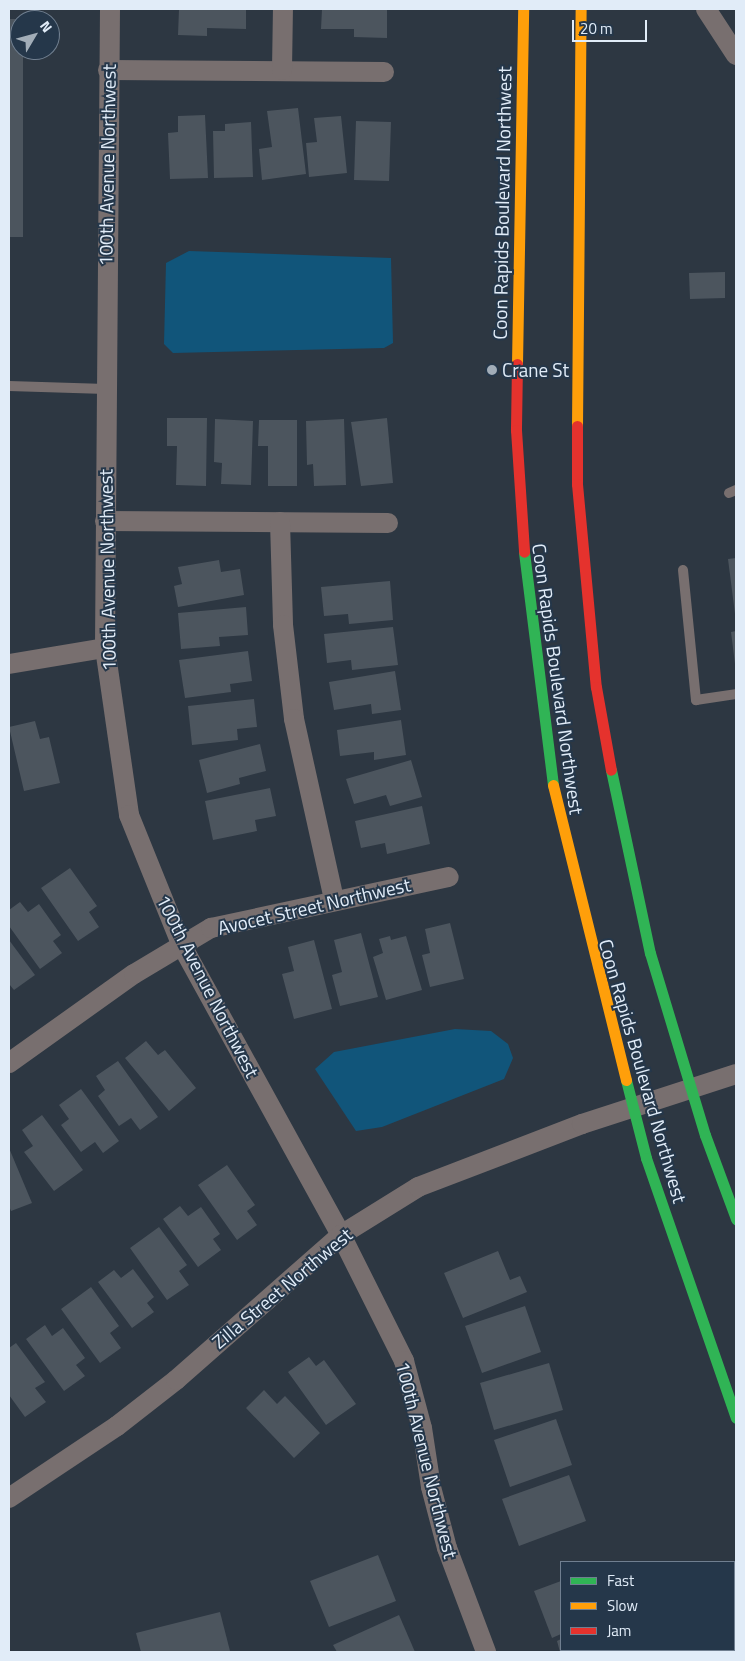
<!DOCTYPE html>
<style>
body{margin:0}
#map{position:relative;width:745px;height:1661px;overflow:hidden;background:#2d3742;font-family:"Titillium Web",sans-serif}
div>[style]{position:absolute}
.water>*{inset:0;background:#11557a}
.building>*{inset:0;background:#4c555e}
.lane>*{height:10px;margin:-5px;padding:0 5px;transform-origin:5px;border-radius:5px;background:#786f6f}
.street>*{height:20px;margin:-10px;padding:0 10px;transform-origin:10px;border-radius:10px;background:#786f6f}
.fast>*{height:11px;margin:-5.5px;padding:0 5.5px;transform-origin:5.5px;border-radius:5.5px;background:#30b455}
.slow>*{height:11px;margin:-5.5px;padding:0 5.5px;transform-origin:5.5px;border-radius:5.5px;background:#ff9f0a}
.jam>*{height:11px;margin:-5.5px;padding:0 5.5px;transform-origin:5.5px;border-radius:5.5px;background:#e5322d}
.dots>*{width:14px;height:14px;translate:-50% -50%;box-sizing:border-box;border:2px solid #25374a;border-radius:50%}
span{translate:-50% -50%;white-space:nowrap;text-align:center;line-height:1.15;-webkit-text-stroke:4px #25374a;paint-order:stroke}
.street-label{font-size:19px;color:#e1ecf8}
.poi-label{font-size:19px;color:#e1ecf8}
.left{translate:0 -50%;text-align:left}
.frame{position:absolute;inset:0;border:10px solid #e1ecf8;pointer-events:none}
.legend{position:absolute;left:560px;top:1561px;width:175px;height:90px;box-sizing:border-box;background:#25374a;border:1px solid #707f90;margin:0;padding:6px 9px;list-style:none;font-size:15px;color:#e1ecf8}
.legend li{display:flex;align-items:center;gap:10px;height:25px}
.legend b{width:25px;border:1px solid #707f90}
.north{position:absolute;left:10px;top:10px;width:50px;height:50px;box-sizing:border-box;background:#25374a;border:1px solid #707f90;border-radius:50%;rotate:53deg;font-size:14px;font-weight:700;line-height:20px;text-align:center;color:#e1ecf8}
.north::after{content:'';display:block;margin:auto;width:18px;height:22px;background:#a2adb8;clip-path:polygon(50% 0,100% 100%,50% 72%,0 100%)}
.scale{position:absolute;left:572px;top:20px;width:75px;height:22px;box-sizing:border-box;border:2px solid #e1ecf8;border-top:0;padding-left:6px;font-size:15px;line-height:18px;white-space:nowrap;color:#e1ecf8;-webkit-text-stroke:4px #25374a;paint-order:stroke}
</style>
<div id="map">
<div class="water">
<div style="clip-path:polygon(189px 251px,391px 258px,393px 343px,384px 348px,173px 353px,164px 344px,166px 263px)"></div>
<div style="clip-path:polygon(455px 1029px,491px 1031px,508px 1044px,513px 1058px,504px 1079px,382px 1127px,356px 1131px,315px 1069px,334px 1052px)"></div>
</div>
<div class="building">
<div style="clip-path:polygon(179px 9px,246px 9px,246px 29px,207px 28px,207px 36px,178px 35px)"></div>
<div style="clip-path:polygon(322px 9px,387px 9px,387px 38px,354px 37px,354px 29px,321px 29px)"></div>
<div style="clip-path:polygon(9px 19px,20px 19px,20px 50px,23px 50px,23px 237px,9px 237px)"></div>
<div style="clip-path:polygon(298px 108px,306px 174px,262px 180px,259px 149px,272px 147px,267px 111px)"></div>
<div style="clip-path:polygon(205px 115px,208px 178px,170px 179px,168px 133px,178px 132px,178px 116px)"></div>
<div style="clip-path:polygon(341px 116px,347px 173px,309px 177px,306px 143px,317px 142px,314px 118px)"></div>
<div style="clip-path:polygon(356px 121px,391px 122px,389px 181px,354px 180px)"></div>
<div style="clip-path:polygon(251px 122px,253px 177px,214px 178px,213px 131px,225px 131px,225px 124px)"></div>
<div style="clip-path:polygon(725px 272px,725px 298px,690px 299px,689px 273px)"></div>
<div style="clip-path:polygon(167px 418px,207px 418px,206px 486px,176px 485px,177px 446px,167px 446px)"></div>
<div style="clip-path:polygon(387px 418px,393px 483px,361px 486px,351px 422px)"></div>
<div style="clip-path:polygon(215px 419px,253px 421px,251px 485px,221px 484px,222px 463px,214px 462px)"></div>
<div style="clip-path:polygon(344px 419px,346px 485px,314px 486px,313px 464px,307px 465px,306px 421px)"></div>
<div style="clip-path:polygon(259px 420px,297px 420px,297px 486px,268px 486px,268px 446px,258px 446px)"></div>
<div style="clip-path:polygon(736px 558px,736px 613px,735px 614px,728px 559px)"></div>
<div style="clip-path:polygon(219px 560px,221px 572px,240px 569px,244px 595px,178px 607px,174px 586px,182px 584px,178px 567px)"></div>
<div style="clip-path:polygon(390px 581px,393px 620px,349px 624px,348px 614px,324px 616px,321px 587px)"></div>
<div style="clip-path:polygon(246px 607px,248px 635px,219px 637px,220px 646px,181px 649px,178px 613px)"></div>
<div style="clip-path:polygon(393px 627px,398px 665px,352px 670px,351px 660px,327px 663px,324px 634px)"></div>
<div style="clip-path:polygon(736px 631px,736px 664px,735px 664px,731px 632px)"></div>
<div style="clip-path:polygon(248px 651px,252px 681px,230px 684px,231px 692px,185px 698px,179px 660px)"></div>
<div style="clip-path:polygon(395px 671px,401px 710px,372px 714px,371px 704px,334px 710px,329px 682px)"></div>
<div style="clip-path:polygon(254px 699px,257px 727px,237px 729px,238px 740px,192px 745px,188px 706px)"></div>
<div style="clip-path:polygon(401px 720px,406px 755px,374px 760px,374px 752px,340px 756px,337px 730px)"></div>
<div style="clip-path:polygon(35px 721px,40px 739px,49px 737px,60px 783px,24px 791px,9px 727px)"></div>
<div style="clip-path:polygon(260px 744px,266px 771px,239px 778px,240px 784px,207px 793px,199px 760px)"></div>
<div style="clip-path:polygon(411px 760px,422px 797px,390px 806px,386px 795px,354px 804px,346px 779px)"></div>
<div style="clip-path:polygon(270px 788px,276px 816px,255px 820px,257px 831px,213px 840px,205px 801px)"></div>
<div style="clip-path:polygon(422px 806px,430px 844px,387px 854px,385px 843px,361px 848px,355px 821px)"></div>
<div style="clip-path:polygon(70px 868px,97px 906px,89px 912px,99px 927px,78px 941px,41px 888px)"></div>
<div style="clip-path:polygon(20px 902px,28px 912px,39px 904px,61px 935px,53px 941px,62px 953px,40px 969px,9px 926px,9px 910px)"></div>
<div style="clip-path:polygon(450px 923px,464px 979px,430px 987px,422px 955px,430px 953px,425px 929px)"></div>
<div style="clip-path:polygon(361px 933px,378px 997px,340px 1006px,332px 975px,342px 972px,334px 940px)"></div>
<div style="clip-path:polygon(390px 936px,391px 940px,406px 936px,422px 990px,386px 1000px,373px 957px,383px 953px,379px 939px)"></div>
<div style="clip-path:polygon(9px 940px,35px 975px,14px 990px,9px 984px)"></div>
<div style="clip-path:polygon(314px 940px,332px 1009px,294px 1019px,282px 974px,294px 971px,288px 947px)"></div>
<div style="clip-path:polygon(146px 1041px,158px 1055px,165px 1050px,196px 1088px,169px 1111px,125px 1058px)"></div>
<div style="clip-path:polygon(118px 1061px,158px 1117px,140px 1130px,131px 1118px,119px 1126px,98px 1096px,105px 1090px,96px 1076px)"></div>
<div style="clip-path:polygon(81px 1089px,119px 1141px,103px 1153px,95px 1142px,81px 1152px,61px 1125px,69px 1119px,59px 1105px)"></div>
<div style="clip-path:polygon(42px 1115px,83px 1170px,54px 1191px,24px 1152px,33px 1146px,22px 1130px)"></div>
<div style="clip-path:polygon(9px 1148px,32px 1203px,11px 1211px,9px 1206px)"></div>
<div style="clip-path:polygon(227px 1165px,255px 1205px,247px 1211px,257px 1225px,237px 1240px,198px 1185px)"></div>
<div style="clip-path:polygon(180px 1206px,188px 1216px,201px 1207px,220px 1234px,213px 1239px,221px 1250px,198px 1267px,163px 1219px)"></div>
<div style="clip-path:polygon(159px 1227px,187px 1265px,179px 1271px,189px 1285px,167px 1300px,130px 1248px)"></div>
<div style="clip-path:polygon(498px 1251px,510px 1280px,520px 1276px,527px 1292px,463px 1318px,444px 1273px)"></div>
<div style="clip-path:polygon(133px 1269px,154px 1297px,147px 1303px,154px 1312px,132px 1328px,98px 1282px,114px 1270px,121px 1278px)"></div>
<div style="clip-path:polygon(91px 1287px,119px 1326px,110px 1333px,121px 1348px,100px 1363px,61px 1309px)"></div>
<div style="clip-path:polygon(525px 1306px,541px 1352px,482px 1373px,465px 1326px)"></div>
<div style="clip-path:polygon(45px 1325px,52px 1336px,63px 1328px,85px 1358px,76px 1365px,85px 1376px,64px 1391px,26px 1339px)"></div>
<div style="clip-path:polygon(16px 1343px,45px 1382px,35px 1388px,46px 1402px,25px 1417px,9px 1395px,9px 1348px)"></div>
<div style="clip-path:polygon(309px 1357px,316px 1366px,324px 1360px,356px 1404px,326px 1425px,288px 1372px)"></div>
<div style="clip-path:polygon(549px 1363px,563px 1410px,494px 1430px,480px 1383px)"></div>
<div style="clip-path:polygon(264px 1390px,277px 1404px,285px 1396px,320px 1433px,294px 1458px,246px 1408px)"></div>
<div style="clip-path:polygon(556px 1419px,572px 1465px,510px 1487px,494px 1440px)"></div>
<div style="clip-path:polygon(569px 1475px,586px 1521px,519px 1546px,502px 1499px)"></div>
<div style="clip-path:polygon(378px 1555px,396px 1601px,329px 1627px,310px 1581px)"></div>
<div style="clip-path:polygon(561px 1581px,561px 1634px,552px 1638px,534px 1591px)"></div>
<div style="clip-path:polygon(220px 1612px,230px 1651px,141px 1652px,136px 1633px)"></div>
<div style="clip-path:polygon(399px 1615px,415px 1652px,337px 1652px,333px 1645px)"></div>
<div style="clip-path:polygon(561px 1639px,561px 1650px,628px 1652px,560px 1652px,557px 1641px)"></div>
</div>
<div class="lane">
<div style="left:9px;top:386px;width:97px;rotate:1.8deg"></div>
<div style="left:729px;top:493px;width:8px;rotate:-23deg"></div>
<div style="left:683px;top:570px;width:131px;rotate:84.3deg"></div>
<div style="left:696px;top:700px;width:40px;rotate:-8.5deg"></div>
</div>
<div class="street">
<div style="left:110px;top:9px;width:639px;rotate:90.45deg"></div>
<div style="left:105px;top:648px;width:169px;rotate:81.8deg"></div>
<div style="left:129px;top:815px;width:139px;rotate:68deg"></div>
<div style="left:181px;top:944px;width:332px;rotate:61.2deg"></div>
<div style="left:341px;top:1235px;width:141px;rotate:63.4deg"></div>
<div style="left:404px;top:1361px;width:69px;rotate:75deg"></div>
<div style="left:422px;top:1428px;width:60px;rotate:81.3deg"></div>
<div style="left:431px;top:1487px;width:63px;rotate:75.3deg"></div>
<div style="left:447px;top:1548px;width:111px;rotate:69.4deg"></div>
<div style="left:706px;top:9px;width:55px;rotate:56.9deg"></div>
<div style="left:108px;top:70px;width:276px;rotate:0.4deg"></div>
<div style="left:282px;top:70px;width:61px;rotate:-89.1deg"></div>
<div style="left:105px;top:521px;width:283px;rotate:0.4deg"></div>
<div style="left:280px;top:522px;width:103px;rotate:88.3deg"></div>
<div style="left:283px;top:625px;width:95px;rotate:83.3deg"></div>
<div style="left:294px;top:719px;width:184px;rotate:77.5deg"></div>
<div style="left:9px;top:664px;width:97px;rotate:-9.5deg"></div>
<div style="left:9px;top:1063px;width:153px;rotate:-35.5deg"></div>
<div style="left:134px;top:974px;width:90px;rotate:-30.9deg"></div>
<div style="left:211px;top:928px;width:243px;rotate:-12.1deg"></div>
<div style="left:9px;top:1498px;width:130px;rotate:-33.7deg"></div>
<div style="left:117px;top:1426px;width:75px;rotate:-37.9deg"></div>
<div style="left:176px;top:1380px;width:220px;rotate:-41.3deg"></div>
<div style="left:341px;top:1235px;width:91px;rotate:-31.9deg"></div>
<div style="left:418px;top:1187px;width:176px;rotate:-21deg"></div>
<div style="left:582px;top:1124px;width:162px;rotate:-18deg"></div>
</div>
<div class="fast">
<div style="left:524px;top:552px;width:235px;rotate:82.9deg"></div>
<div style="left:611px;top:770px;width:187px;rotate:78deg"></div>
<div style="left:650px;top:953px;width:190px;rotate:73.2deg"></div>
<div style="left:705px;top:1135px;width:90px;rotate:69.7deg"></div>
<div style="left:626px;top:1080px;width:81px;rotate:75.6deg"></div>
<div style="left:646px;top:1158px;width:275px;rotate:70.9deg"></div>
</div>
<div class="slow">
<div style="left:517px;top:364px;width:355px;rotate:-89deg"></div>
<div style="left:577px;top:426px;width:417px;rotate:-89.5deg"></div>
<div style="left:553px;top:785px;width:304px;rotate:76.1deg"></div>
</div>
<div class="jam">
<div style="left:517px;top:364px;width:66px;rotate:90.9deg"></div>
<div style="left:516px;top:430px;width:122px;rotate:86.2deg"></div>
<div style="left:577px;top:426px;width:58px;rotate:90deg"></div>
<div style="left:577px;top:484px;width:204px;rotate:84.7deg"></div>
<div style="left:596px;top:687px;width:84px;rotate:79.8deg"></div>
</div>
<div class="dots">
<div style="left:492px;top:370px;background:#a2adb8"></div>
</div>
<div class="street-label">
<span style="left:107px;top:165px;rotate:-89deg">100th Avenue Northwest</span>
<span style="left:502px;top:203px;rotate:-89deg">Coon Rapids Boulevard Northwest</span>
<span style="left:107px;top:570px;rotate:-91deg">100th Avenue Northwest</span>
<span style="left:558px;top:679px;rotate:82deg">Coon Rapids Boulevard Northwest</span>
<span style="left:314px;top:906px;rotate:-13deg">Avocet Street Northwest</span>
<span style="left:208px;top:986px;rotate:63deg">100th Avenue Northwest</span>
<span style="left:643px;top:1071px;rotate:74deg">Coon Rapids Boulevard Northwest</span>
<span style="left:282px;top:1288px;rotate:-40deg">Zilla Street Northwest</span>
<span style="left:427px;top:1460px;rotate:76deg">100th Avenue Northwest</span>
</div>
<div class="poi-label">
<span class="left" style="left:502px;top:370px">Crane St</span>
</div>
<div class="frame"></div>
<ul class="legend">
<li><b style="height:6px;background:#30b455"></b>Fast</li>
<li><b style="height:6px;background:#ff9f0a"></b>Slow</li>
<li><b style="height:6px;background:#e5322d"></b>Jam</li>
</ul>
<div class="north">N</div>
<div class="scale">20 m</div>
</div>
